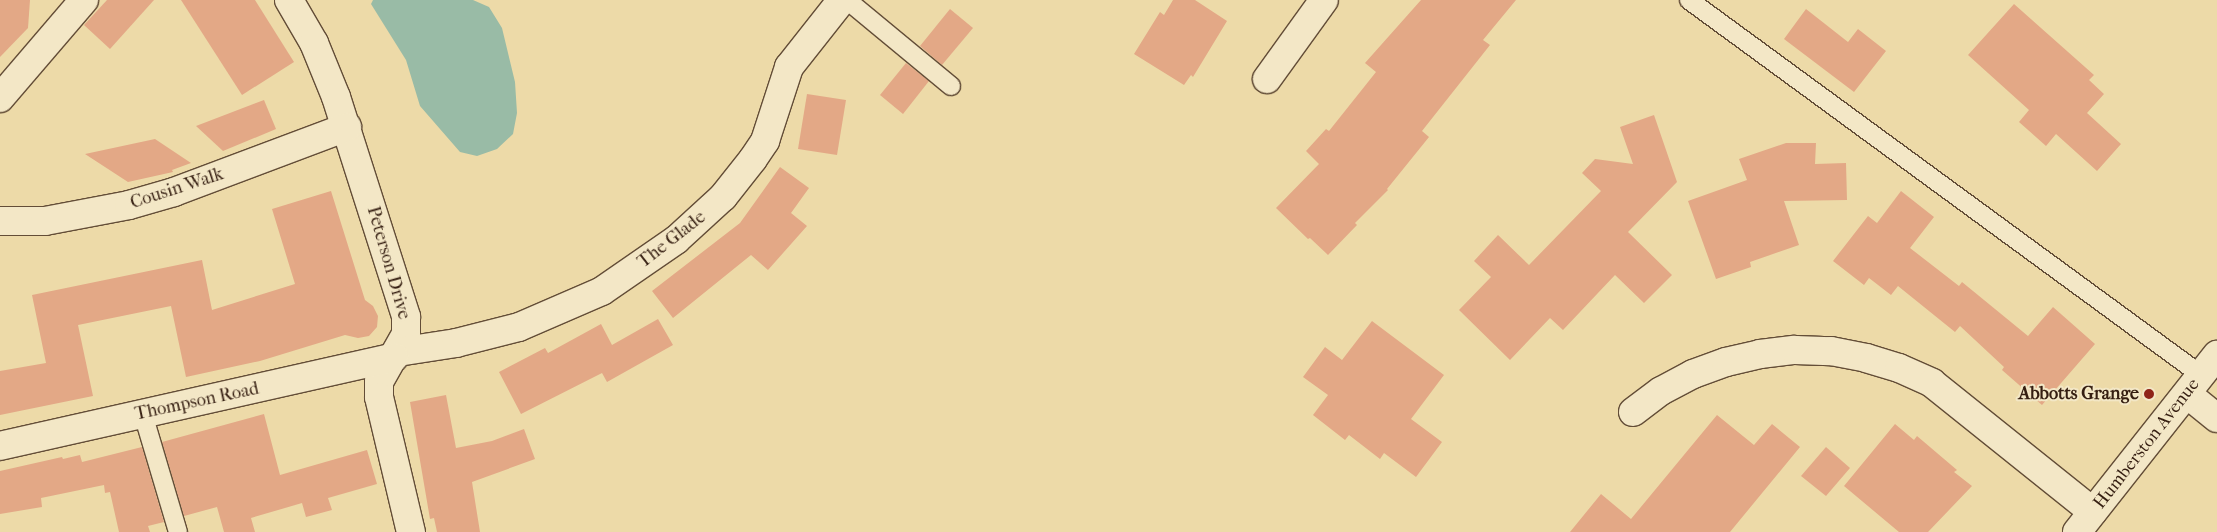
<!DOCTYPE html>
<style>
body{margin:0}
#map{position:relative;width:2217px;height:532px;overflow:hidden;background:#eddaa8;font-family:"IM FELL French Canon",serif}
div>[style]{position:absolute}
.water>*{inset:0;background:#99bba6}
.building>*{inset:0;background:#e3a886}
.roads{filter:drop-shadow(1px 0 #634d37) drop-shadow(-1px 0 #634d37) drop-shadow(0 1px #634d37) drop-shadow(0 -1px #634d37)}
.lane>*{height:18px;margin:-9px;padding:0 9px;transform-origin:9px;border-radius:9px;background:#f3e7c6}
.street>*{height:28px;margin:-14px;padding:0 14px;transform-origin:14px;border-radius:14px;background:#f3e7c6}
.secondary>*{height:28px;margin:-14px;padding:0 14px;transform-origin:14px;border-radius:14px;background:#f3e7c6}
.dots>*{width:14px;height:14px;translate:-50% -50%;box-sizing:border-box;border:2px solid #f3e7c6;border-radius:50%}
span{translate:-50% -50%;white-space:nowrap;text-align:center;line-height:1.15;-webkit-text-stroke:4px #f3e7c6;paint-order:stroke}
.street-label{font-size:18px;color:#351e11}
.poi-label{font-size:18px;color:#351e11;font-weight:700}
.right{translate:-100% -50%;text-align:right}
</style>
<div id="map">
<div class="water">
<div style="clip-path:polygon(373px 0,473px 0,489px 7px,502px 28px,515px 82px,517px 113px,513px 134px,497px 149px,477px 156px,460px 152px,420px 106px,406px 60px,371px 4px)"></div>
</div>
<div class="building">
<div style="clip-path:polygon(0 0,30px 0,28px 28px,0 57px)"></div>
<div style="clip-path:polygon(107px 0,154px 0,110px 49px,84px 25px)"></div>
<div style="clip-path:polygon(181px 0,255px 0,294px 62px,242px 95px)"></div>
<div style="clip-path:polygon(1173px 0,1195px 0,1227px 21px,1193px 77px,1191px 75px,1184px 85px,1134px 54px,1160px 12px,1164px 15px)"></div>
<div style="clip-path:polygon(1421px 0,1516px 0,1483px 40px,1490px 45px,1422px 131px,1429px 137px,1387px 189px,1388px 190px,1355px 223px,1357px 225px,1328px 255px,1310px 238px,1308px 239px,1276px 208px,1319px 164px,1306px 151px,1326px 129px,1329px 131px,1376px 72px,1365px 63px)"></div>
<div style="clip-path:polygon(2014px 4px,2094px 75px,2089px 80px,2104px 94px,2087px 113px,2121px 144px,2097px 171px,2056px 134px,2046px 146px,2019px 122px,2029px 110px,1968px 55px)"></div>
<div style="clip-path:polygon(950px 9px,973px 28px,942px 65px,920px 46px)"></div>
<div style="clip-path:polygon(1806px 9px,1848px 42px,1858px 29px,1886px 51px,1854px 92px,1784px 39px)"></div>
<div style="clip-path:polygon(906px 63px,929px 81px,903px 114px,880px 95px)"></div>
<div style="clip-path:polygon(807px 94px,846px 100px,837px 155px,798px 149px)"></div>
<div style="clip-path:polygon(264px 100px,276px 129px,223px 151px,196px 126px)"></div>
<div style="clip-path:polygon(1654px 115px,1677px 182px,1628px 232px,1672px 275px,1644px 303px,1615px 275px,1563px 330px,1550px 318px,1510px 360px,1459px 310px,1491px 277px,1474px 261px,1498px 235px,1529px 265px,1601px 191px,1582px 173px,1595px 159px,1633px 164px,1620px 127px)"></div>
<div style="clip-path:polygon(155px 139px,191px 163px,172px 170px,173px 172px,128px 182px,85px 154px)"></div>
<div style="clip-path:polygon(1786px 143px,1816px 143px,1815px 164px,1846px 163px,1847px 200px,1784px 201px,1799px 245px,1750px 262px,1751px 267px,1716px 279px,1688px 201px,1747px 180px,1739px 159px)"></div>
<div style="clip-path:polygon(780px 167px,809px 188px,791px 213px,807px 226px,768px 270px,751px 255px,673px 318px,652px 291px,740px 223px)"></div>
<div style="clip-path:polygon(331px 191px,365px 300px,373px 306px,378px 316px,377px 327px,369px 336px,358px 338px,345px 335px,260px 361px,186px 377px,171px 306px,78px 325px,93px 396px,0 415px,0 371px,46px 363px,32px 295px,202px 260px,212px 310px,295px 284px,272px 209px)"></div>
<div style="clip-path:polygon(1901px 191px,1934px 217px,1910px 248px,1959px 286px,1962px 282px,2028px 336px,2053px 307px,2095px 344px,2042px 405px,2002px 370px,2004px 367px,1960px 326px,1955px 332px,1898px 286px,1891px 295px,1869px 278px,1864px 285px,1833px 261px,1868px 216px,1877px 223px)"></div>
<div style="clip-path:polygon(658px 319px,673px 345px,607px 382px,602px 373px,521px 414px,499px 372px,545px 348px,548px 353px,601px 324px,612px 345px)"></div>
<div style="clip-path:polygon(1372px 321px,1444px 375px,1411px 419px,1442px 442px,1416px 477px,1384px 453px,1380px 459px,1349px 435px,1345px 440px,1313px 415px,1328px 395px,1303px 377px,1325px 347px,1342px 360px)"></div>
<div style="clip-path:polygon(446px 395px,456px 448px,492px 441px,524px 429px,535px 459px,472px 482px,480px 532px,437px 532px,434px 518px,430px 519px,410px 402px)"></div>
<div style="clip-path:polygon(264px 414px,280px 475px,367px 450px,377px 484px,328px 498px,332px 510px,306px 517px,302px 503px,251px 518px,255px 532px,224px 532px,217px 507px,184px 516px,162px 442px)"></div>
<div style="clip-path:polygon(1717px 415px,1754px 445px,1772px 424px,1800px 447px,1730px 532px,1570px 532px,1601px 494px,1631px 519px)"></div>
<div style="clip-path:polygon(1895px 424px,1914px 440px,1917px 436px,1957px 470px,1954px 472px,1972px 486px,1928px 532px,1899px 532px,1844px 486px)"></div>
<div style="clip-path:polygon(142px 447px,164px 522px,148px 526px,150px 532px,119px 532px,110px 492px,105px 493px,104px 485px,41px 498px,42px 507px,0 514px,0 471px,62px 457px,63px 459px,80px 455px,82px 462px)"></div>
<div style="clip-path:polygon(1826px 447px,1850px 468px,1826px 496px,1801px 476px)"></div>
</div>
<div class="roads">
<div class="lane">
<div style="left:847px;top:0;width:135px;rotate:39.6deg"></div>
<div style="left:1689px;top:0;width:635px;rotate:36.22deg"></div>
<div style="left:143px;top:414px;width:123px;rotate:73.5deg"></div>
</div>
<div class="street">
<div style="left:289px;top:0;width:50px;rotate:59.8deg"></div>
<div style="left:314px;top:43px;width:58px;rotate:67.8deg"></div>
<div style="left:336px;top:97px;width:231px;rotate:72.3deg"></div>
<div style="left:406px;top:317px;width:17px;rotate:90deg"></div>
<div style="left:406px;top:334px;width:55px;rotate:119.4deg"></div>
<div style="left:379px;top:382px;width:15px;rotate:90deg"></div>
<div style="left:379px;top:397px;width:139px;rotate:76.7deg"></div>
<div style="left:1267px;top:79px;width:97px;rotate:-54.2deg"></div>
<div style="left:0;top:98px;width:129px;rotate:-49.4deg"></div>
<div style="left:0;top:221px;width:45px"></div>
<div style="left:45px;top:221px;width:86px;rotate:-10.8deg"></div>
<div style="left:129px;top:205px;width:47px;rotate:-16.1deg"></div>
<div style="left:174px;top:192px;width:185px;rotate:-20.6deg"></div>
<div style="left:398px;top:352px;width:59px;rotate:-8.8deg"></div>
<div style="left:456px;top:343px;width:65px;rotate:-14.3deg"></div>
<div style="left:519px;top:327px;width:90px;rotate:-23.4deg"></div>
<div style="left:602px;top:291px;width:90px;rotate:-34.6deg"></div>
<div style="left:676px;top:240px;width:64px;rotate:-42.5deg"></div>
<div style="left:723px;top:197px;width:48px;rotate:-51.7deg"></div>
<div style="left:753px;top:159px;width:22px;rotate:-56deg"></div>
<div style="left:765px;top:141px;width:78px;rotate:-72deg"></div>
<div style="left:789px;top:67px;width:85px;rotate:-51.7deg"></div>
<div style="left:2187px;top:394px;width:38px;rotate:39deg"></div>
<div style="left:1633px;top:412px;width:35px;rotate:-37deg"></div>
<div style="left:1661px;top:391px;width:36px;rotate:-28deg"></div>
<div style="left:1693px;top:374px;width:35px;rotate:-20deg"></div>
<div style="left:1726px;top:362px;width:35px;rotate:-13deg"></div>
<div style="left:1760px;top:354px;width:35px;rotate:-7deg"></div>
<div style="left:1795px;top:350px;width:36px;rotate:2deg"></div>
<div style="left:1831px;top:351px;width:36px;rotate:11deg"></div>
<div style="left:1866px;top:358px;width:34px;rotate:17deg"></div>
<div style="left:1899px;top:368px;width:36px;rotate:24deg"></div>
<div style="left:1932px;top:383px;width:206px;rotate:38.7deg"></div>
<div style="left:0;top:446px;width:404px;rotate:-12.7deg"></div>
</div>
<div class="secondary">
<div style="left:2077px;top:532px;width:226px;rotate:-51.7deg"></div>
</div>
</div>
<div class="dots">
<div style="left:2149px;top:394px;background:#8f2418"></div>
</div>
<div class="street-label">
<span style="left:177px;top:189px;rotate:-18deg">Cousin Walk</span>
<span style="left:672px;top:240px;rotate:-38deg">The Glade</span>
<span style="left:388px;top:263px;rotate:74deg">Peterson Drive</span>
<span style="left:197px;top:402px;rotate:-12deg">Thompson Road</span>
<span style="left:2147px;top:444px;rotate:-52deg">Humberston Avenue</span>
</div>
<div class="poi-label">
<span class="right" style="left:2139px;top:394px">Abbotts Grange</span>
</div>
</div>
